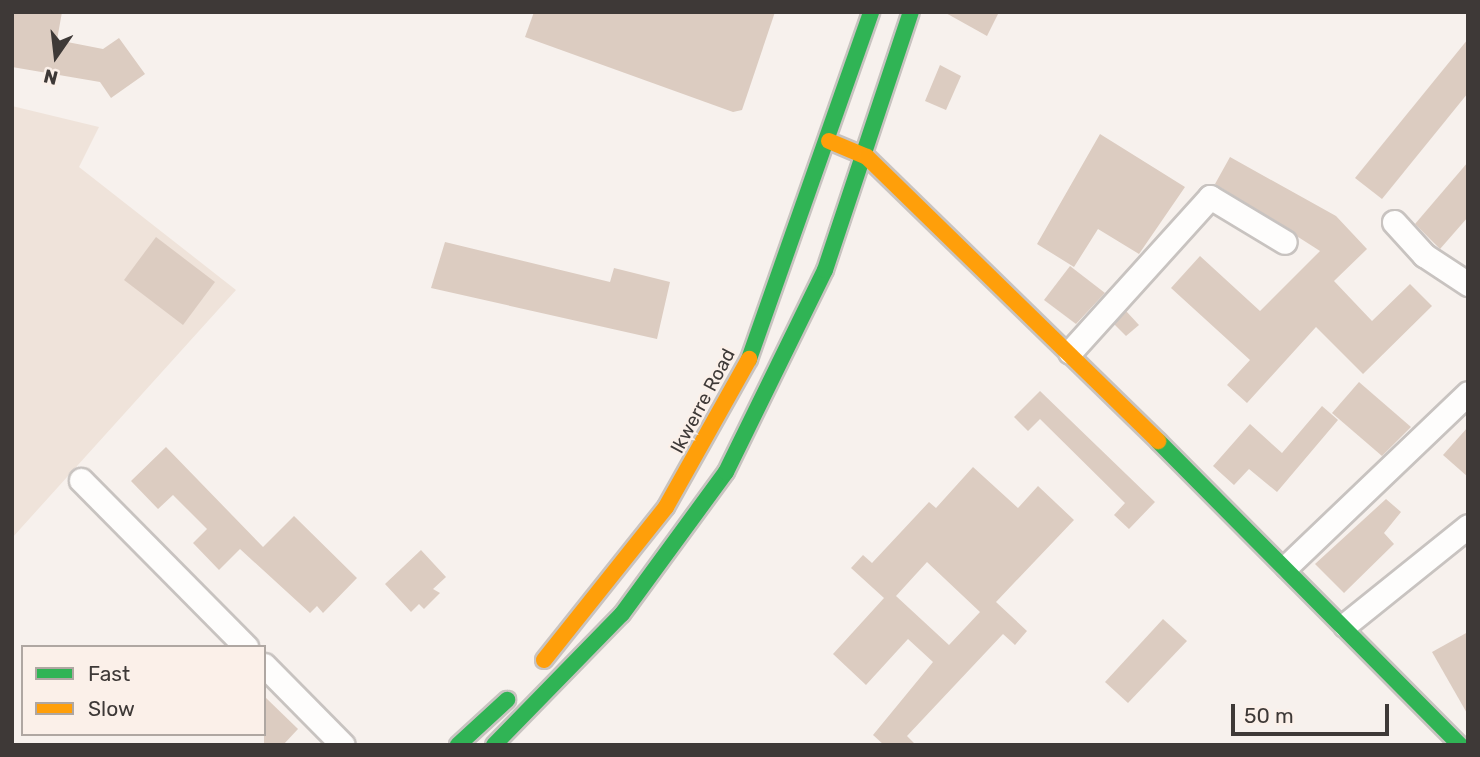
<!DOCTYPE html>
<style>
body{margin:0}
#map{position:relative;width:1480px;height:757px;overflow:hidden;background:#f7f1ed;font-family:Rubik,sans-serif}
div>[style]{position:absolute}
.built>*{inset:0;background:#efe3da}
.building>*{inset:0;background:#dcccc1}
.roads{filter:drop-shadow(2px 0 #c8c3c0) drop-shadow(-2px 0 #c8c3c0) drop-shadow(0 2px #c8c3c0) drop-shadow(0 -2px #c8c3c0)}
.street>*{height:23px;margin:-11.5px;padding:0 11.5px;transform-origin:11.5px;border-radius:11.5px;background:#fefdfc}
.fast>*{height:16px;margin:-8px;padding:0 8px;transform-origin:8px;border-radius:8px;background:#30b455}
.slow>*{height:16px;margin:-8px;padding:0 8px;transform-origin:8px;border-radius:8px;background:#ff9f0a}
span{translate:-50% -50%;white-space:nowrap;text-align:center;line-height:1.15;-webkit-text-stroke:5px #fbf0e9;paint-order:stroke}
.street-label{font-size:19px;color:#3e3937}
.frame{position:absolute;inset:0;border:14px solid #3e3937;pointer-events:none}
.legend{position:absolute;left:21px;top:645px;width:245px;height:91px;box-sizing:border-box;background:#fbf0e9;border:2px solid #afa7a2;margin:0;padding:9px 12px;list-style:none;font-size:21px;color:#3e3937}
.legend li{display:flex;align-items:center;gap:14px;height:35px}
.legend b{width:35px;border:2px solid #afa7a2}
.north{position:absolute;left:21px;top:21px;width:70px;height:70px;-webkit-text-stroke:5px #fbf0e9;paint-order:stroke;rotate:194deg;font-size:19px;font-weight:700;line-height:28px;text-align:center;color:#3e3937}
.north::after{content:'';display:block;margin:auto;width:24px;height:32px;background:#3e3937;clip-path:polygon(50% 0,100% 100%,50% 72%,0 100%)}
.scale{position:absolute;left:1231px;top:704px;width:158px;height:32px;box-sizing:border-box;border:4px solid #3e3937;border-top:0;padding-left:9px;font-size:21px;line-height:24px;white-space:nowrap;color:#3e3937;-webkit-text-stroke:5px #fbf0e9;paint-order:stroke}
</style>
<div id="map">
<div class="built">
<div style="clip-path:polygon(12px 106px,99px 127px,79px 167px,236px 290px,12px 538px)"></div>
</div>
<div class="building">
<div style="clip-path:polygon(12px 12px,62px 12px,57px 40px,103px 49px,119px 38px,145px 74px,111px 98px,100px 82px,12px 67px)"></div>
<div style="clip-path:polygon(534px 12px,775px 12px,742px 110px,733px 112px,525px 37px)"></div>
<div style="clip-path:polygon(944px 12px,999px 12px,987px 36px)"></div>
<div style="clip-path:polygon(1468px 39px,1468px 93px,1382px 199px,1355px 178px)"></div>
<div style="clip-path:polygon(940px 65px,961px 76px,946px 110px,925px 101px)"></div>
<div style="clip-path:polygon(1100px 134px,1185px 187px,1139px 254px,1098px 229px,1074px 267px,1037px 244px)"></div>
<div style="clip-path:polygon(1230px 157px,1336px 216px,1367px 249px,1334px 281px,1372px 321px,1410px 284px,1432px 306px,1363px 374px,1316px 327px,1247px 403px,1227px 385px,1250px 360px,1171px 288px,1200px 256px,1260px 311px,1320px 251px,1215px 184px)"></div>
<div style="clip-path:polygon(1468px 162px,1468px 217px,1440px 249px,1415px 224px)"></div>
<div style="clip-path:polygon(156px 237px,215px 282px,183px 325px,124px 280px)"></div>
<div style="clip-path:polygon(445px 242px,610px 282px,614px 268px,670px 282px,657px 339px,431px 288px)"></div>
<div style="clip-path:polygon(1070px 266px,1105px 293px,1076px 324px,1044px 300px)"></div>
<div style="clip-path:polygon(1126px 311px,1139px 325px,1126px 336px,1114px 324px)"></div>
<div style="clip-path:polygon(1359px 382px,1411px 427px,1382px 456px,1332px 413px)"></div>
<div style="clip-path:polygon(1040px 391px,1155px 502px,1129px 529px,1114px 515px,1125px 503px,1040px 419px,1028px 431px,1014px 417px)"></div>
<div style="clip-path:polygon(1322px 406px,1338px 420px,1277px 492px,1249px 469px,1234px 485px,1213px 466px,1250px 424px,1282px 453px)"></div>
<div style="clip-path:polygon(1468px 427px,1468px 477px,1443px 455px)"></div>
<div style="clip-path:polygon(166px 447px,263px 547px,294px 516px,357px 578px,323px 613px,317px 606px,310px 613px,240px 549px,219px 570px,193px 543px,207px 529px,173px 495px,158px 509px,131px 481px)"></div>
<div style="clip-path:polygon(evenodd,973px 467px,1018px 508px,1038px 486px,1074px 520px,996px 602px,1027px 631px,1015px 645px,1003px 634px,907px 736px,916px 745px,884px 745px,873px 735px,933px 662px,908px 639px,866px 685px,833px 654px,884px 598px,851px 568px,863px 555px,872px 563px,929px 502px,936px 508px,973px 467px,927px 562px,980px 612px,949px 645px,896px 596px,927px 562px)"></div>
<div style="clip-path:polygon(1386px 499px,1401px 512px,1384px 533px,1394px 544px,1344px 593px,1315px 564px)"></div>
<div style="clip-path:polygon(421px 550px,446px 577px,433px 589px,440px 593px,424px 609px,419px 604px,411px 612px,385px 584px)"></div>
<div style="clip-path:polygon(1163px 619px,1187px 641px,1128px 703px,1105px 682px)"></div>
<div style="clip-path:polygon(1468px 632px,1468px 715px,1432px 652px)"></div>
<div style="clip-path:polygon(264px 696px,298px 729px,283px 745px,264px 745px)"></div>
</div>
<div class="roads">
<div class="street">
<div style="left:1394px;top:222px;width:45px;rotate:47.7deg"></div>
<div style="left:1424px;top:255px;width:53px;rotate:33.4deg"></div>
<div style="left:1070px;top:352px;width:209px;rotate:-47.9deg"></div>
<div style="left:1210px;top:197px;width:87px;rotate:31deg"></div>
<div style="left:81px;top:480px;width:235px;rotate:45.3deg"></div>
<div style="left:1287px;top:566px;width:250px;rotate:-43.7deg"></div>
<div style="left:1345px;top:625px;width:158px;rotate:-38.8deg"></div>
<div style="left:264px;top:665px;width:112px;rotate:45.4deg"></div>
</div>
<div class="fast">
<div style="left:749px;top:359px;width:368px;rotate:-70.6deg"></div>
<div style="left:1158px;top:441px;width:429px;rotate:45.2deg"></div>
<div style="left:458px;top:745px;width:67px;rotate:-42.6deg"></div>
<div style="left:494px;top:745px;width:183px;rotate:-45.7deg"></div>
<div style="left:622px;top:614px;width:176px;rotate:-53.8deg"></div>
<div style="left:726px;top:472px;width:225px;rotate:-63.9deg"></div>
<div style="left:825px;top:270px;width:272px;rotate:-71.6deg"></div>
</div>
<div class="slow">
<div style="left:829px;top:141px;width:41px;rotate:22.8deg"></div>
<div style="left:867px;top:157px;width:407px;rotate:44.3deg"></div>
<div style="left:544px;top:660px;width:196px;rotate:-51.4deg"></div>
<div style="left:666px;top:507px;width:170px;rotate:-60.7deg"></div>
</div>
</div>
<div class="street-label">
<span style="left:703px;top:401px;rotate:-62deg">Ikwerre Road</span>
</div>
<div class="frame"></div>
<ul class="legend">
<li><b style="height:9px;background:#30b455"></b>Fast</li>
<li><b style="height:9px;background:#ff9f0a"></b>Slow</li>
</ul>
<div class="north">N</div>
<div class="scale">50 m</div>
</div>
